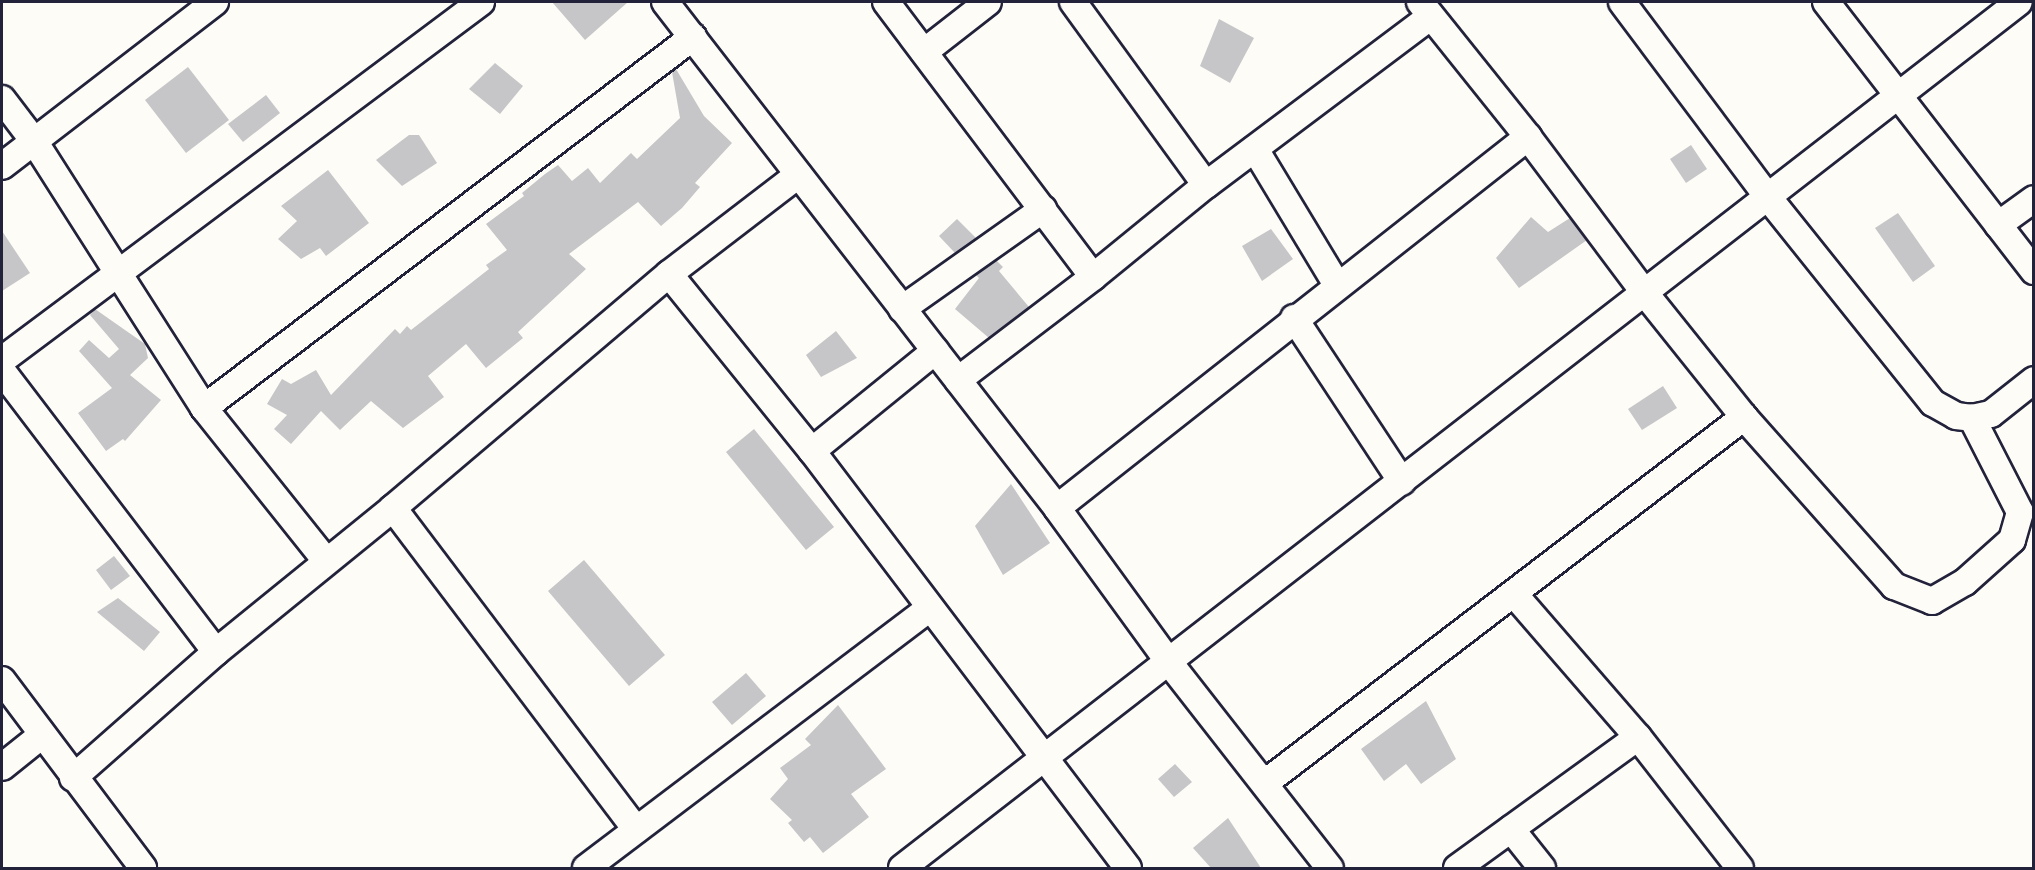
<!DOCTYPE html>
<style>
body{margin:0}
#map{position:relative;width:2035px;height:870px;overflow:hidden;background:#fdfcf7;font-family:Kalam,sans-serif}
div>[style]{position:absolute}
.building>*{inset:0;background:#c6c6c8}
.roads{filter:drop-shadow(2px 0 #22223b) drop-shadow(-2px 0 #22223b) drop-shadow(0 2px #22223b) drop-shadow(0 -2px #22223b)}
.minor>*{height:26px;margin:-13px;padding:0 13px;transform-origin:13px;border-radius:13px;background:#fdfcf7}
span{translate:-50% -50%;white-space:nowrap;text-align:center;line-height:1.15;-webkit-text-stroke:6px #fdfcf7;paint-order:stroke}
.frame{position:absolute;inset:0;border:3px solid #22223b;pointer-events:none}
</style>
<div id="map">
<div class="building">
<div style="clip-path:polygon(552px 2px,628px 2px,585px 40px)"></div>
<div style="clip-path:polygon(1219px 19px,1254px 38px,1230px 83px,1200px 66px)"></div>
<div style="clip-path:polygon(495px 63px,523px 86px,500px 114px,469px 89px)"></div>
<div style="clip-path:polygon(188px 67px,229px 120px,186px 153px,145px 100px)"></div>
<div style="clip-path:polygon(676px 69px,704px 116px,732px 143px,695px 183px,700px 187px,682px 208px,661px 226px,638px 202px,569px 254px,586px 269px,518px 332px,523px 338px,486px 368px,466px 344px,428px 376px,444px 397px,403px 428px,371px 401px,340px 430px,321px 411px,291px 444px,274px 429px,287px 415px,267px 404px,282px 379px,291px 384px,316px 370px,331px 395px,395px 329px,400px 334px,407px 326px,411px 330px,489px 269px,486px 265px,507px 250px,486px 224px,524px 196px,522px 193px,545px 174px,558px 165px,572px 181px,588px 168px,600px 183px,631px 153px,637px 159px,680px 118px,672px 72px)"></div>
<div style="clip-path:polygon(266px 95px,280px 113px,243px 142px,228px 124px)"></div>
<div style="clip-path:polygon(409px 135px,419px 135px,437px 163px,402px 186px,376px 160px)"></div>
<div style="clip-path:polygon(1691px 145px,1707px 169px,1686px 183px,1670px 159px)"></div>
<div style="clip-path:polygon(328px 170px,369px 223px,326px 256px,320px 248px,301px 259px,278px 239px,297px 221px,281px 206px)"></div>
<div style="clip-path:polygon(1898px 213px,1935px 266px,1913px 282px,1875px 228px)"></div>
<div style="clip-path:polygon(1531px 217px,1548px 232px,1570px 218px,1587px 240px,1519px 288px,1496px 258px)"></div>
<div style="clip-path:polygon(957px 219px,976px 238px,955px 253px,939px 236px)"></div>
<div style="clip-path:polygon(1271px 229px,1293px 259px,1262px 281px,1242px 246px)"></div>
<div style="clip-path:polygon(2px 231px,30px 273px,2px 291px)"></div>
<div style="clip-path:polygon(996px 260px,1003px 267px,999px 271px,1029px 307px,989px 338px,955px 309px,979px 278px,976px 275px)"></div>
<div style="clip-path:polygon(95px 309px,145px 344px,148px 358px,130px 375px,161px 400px,125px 441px,123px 439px,106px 451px,78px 413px,112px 388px,79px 351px,89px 340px,109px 358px,119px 349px,90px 315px)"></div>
<div style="clip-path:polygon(836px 331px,857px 358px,821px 377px,806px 355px)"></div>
<div style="clip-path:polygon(1663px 386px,1677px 408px,1642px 430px,1628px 409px)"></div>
<div style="clip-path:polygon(754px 429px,834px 527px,806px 550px,726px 452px)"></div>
<div style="clip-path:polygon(1011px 484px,1050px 543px,1003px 575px,975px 526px)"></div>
<div style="clip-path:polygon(114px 556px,130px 576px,111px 590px,96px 570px)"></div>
<div style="clip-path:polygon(584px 560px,665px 655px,629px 686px,548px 591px)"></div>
<div style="clip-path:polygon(118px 598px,160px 632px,144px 651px,97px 612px)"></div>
<div style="clip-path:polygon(746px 673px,766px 696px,732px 725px,712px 702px)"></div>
<div style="clip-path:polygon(1426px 701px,1456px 759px,1421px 784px,1406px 764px,1384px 781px,1361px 749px)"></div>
<div style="clip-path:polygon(838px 705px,886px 769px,851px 794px,869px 817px,823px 853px,810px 837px,804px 842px,788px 823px,792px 820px,770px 799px,788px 779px,780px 768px,811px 745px,805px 739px)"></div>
<div style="clip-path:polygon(1175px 764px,1192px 782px,1174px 797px,1158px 779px)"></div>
<div style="clip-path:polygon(1228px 818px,1261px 868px,1211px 868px,1193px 848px)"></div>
</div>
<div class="roads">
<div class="minor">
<div style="left:665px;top:2px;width:640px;rotate:52.23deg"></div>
<div style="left:1057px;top:508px;width:189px;rotate:54deg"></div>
<div style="left:1168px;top:661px;width:263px;rotate:52deg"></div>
<div style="left:886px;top:2px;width:344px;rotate:53deg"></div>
<div style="left:1073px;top:2px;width:226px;rotate:54deg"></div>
<div style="left:1420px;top:2px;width:173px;rotate:51.3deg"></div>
<div style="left:1528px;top:137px;width:194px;rotate:53.2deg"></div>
<div style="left:1644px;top:292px;width:160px;rotate:51.3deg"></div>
<div style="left:1744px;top:417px;width:226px;rotate:48.4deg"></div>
<div style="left:1894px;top:586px;width:41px;rotate:21.5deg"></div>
<div style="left:1932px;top:601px;width:38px;rotate:-30deg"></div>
<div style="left:1965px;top:582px;width:63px;rotate:-41.8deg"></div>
<div style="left:2012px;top:540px;width:29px;rotate:-74deg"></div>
<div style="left:2020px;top:512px;width:106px;rotate:-117.1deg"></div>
<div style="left:1622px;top:2px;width:242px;rotate:53.2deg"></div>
<div style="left:1767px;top:196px;width:265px;rotate:51.3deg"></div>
<div style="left:1933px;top:403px;width:26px;rotate:29deg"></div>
<div style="left:1956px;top:416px;width:16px;rotate:7deg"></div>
<div style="left:1972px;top:418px;width:19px;rotate:-12deg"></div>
<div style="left:1991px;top:414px;width:55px;rotate:-38.3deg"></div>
<div style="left:1826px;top:2px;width:340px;rotate:52.3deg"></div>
<div style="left:924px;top:52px;width:81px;rotate:-38deg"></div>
<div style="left:2px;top:99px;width:53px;rotate:52.7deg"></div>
<div style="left:34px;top:141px;width:317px;rotate:57.5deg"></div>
<div style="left:204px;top:408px;width:196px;rotate:51.4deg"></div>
<div style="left:1255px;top:149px;width:159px;rotate:58.9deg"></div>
<div style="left:2px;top:166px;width:269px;rotate:-37.6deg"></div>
<div style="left:1998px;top:225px;width:44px;rotate:-35.8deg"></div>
<div style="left:669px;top:274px;width:228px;rotate:51.1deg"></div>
<div style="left:812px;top:451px;width:523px;rotate:52.85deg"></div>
<div style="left:902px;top:309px;width:173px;rotate:-35.3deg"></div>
<div style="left:1294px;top:318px;width:196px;rotate:56.6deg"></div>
<div style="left:2px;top:360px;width:598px;rotate:-36.77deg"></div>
<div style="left:2px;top:371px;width:353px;rotate:52.7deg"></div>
<div style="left:958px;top:380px;width:170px;rotate:-37.3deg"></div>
<div style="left:1093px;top:277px;width:146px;rotate:-39.2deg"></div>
<div style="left:1206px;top:185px;width:281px;rotate:-36.9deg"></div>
<div style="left:204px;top:408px;width:614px;rotate:-37.19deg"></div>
<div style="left:812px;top:451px;width:159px;rotate:-39.1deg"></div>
<div style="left:393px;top:508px;width:403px;rotate:52.9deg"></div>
<div style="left:1057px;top:508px;width:600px;rotate:-38.23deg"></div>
<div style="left:1514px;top:594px;width:189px;rotate:49.1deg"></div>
<div style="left:1638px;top:737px;width:166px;rotate:52.1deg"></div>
<div style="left:2px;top:680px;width:235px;rotate:53.1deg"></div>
<div style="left:2px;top:767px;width:51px;rotate:-38.7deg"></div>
<div style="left:73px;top:778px;width:191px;rotate:-41.4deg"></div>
<div style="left:216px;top:652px;width:228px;rotate:-39.1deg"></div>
<div style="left:393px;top:508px;width:362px;rotate:-40.3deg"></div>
<div style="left:669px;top:274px;width:163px;rotate:-37.5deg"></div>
<div style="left:1265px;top:783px;width:603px;rotate:-37.38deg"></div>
<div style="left:1511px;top:829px;width:50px;rotate:51.5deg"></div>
<div style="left:586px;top:868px;width:431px;rotate:-37.1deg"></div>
<div style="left:902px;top:868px;width:1413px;rotate:-37.79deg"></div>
<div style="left:1457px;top:868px;width:223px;rotate:-35.9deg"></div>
</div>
</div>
<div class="frame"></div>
</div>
